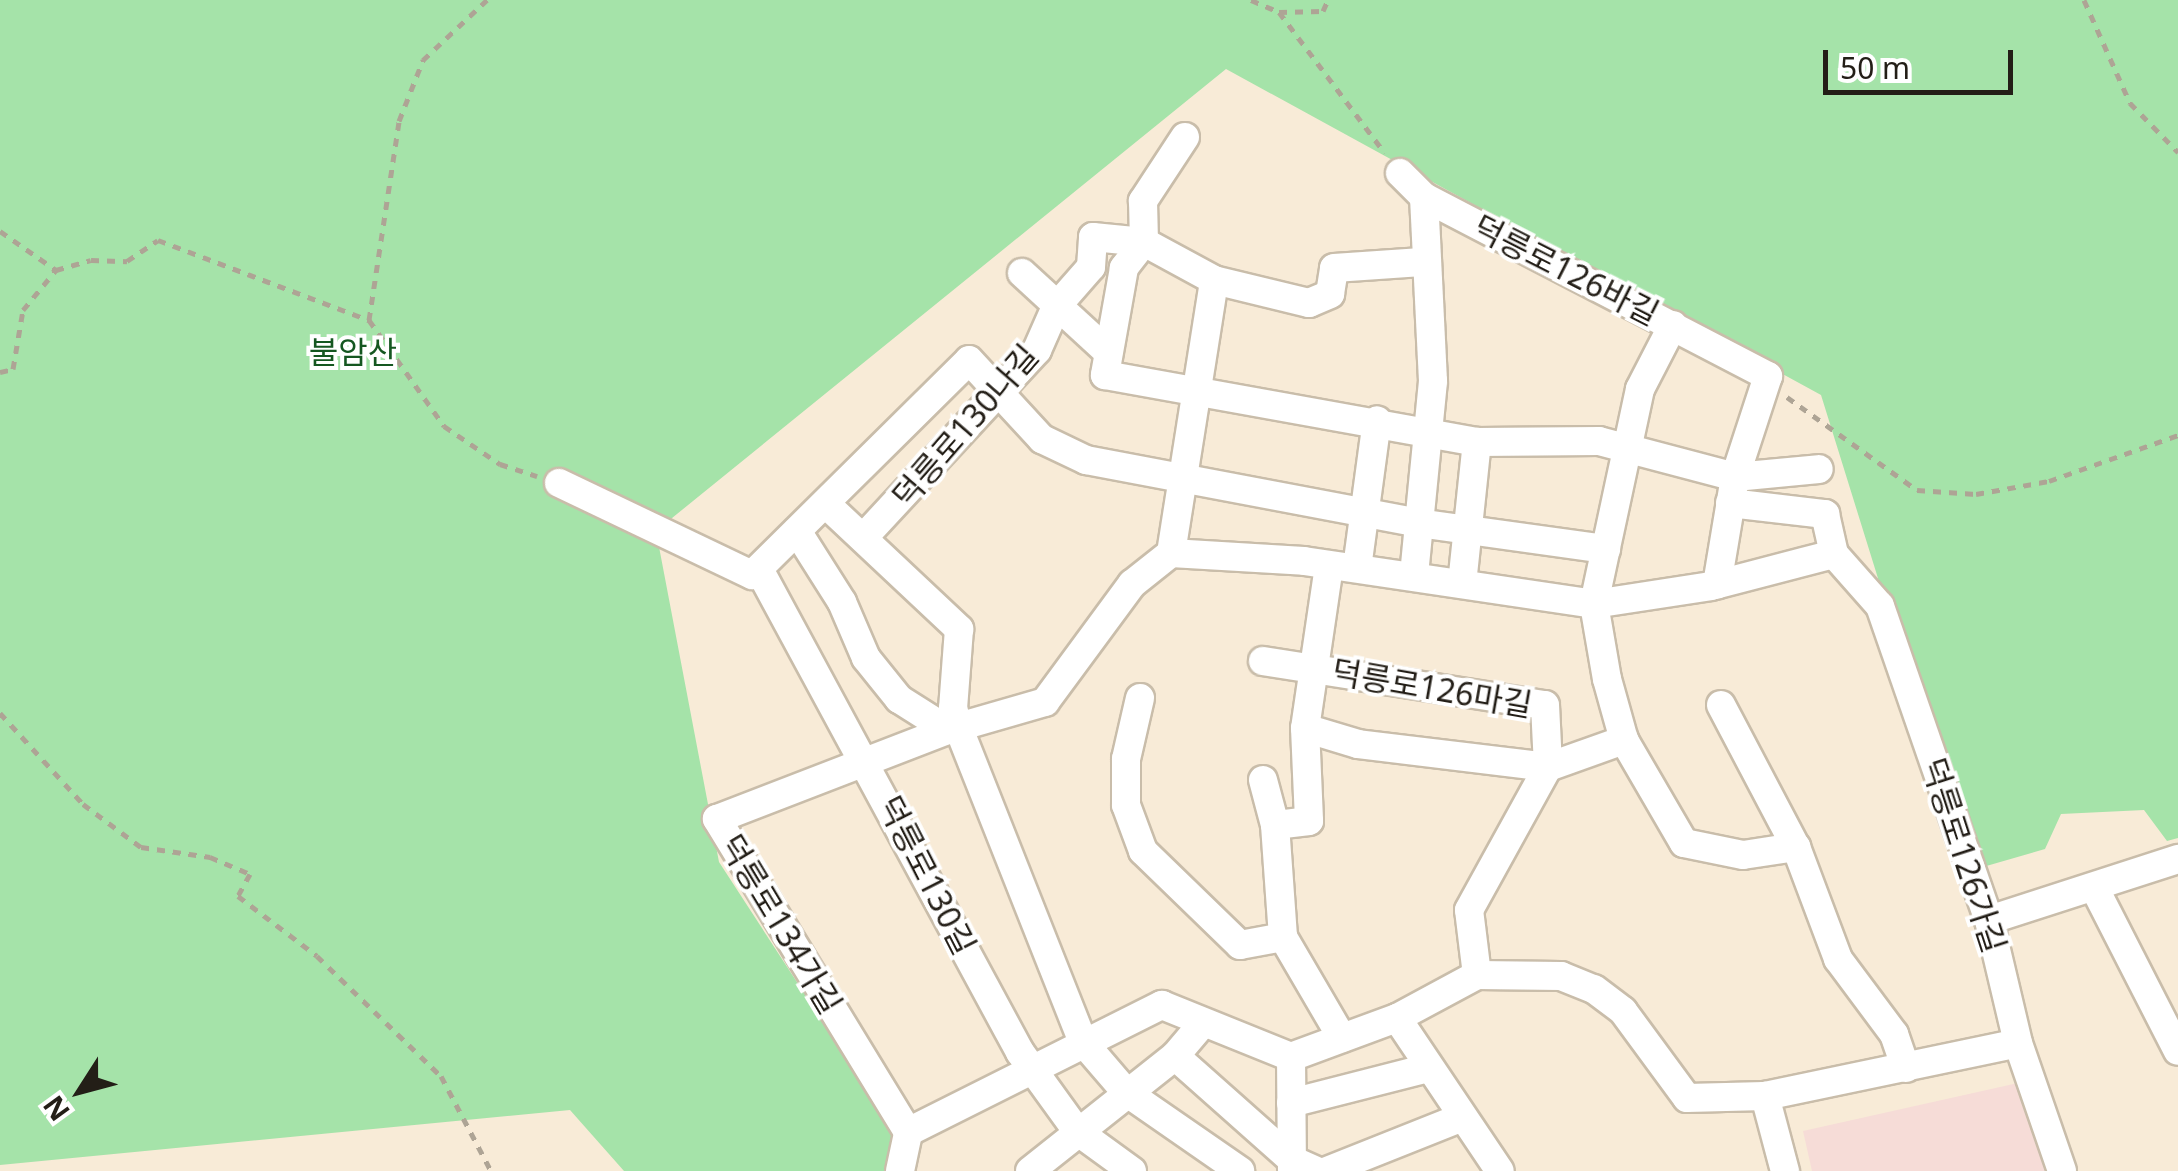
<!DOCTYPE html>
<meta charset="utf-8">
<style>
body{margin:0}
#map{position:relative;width:2178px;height:1171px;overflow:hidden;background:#f8ebd7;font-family:"Noto Sans","Noto Sans KR",sans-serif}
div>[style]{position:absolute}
.industrial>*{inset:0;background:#f6dcd7}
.green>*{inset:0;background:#a5e3a9}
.path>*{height:5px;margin-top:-2.5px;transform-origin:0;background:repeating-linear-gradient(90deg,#aea495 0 8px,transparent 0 16px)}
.roads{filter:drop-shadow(2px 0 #c9bdaa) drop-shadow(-2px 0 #c9bdaa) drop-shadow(0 2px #c9bdaa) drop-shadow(0 -2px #c9bdaa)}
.minor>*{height:28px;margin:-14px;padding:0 14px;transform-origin:14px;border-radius:14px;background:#fff}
span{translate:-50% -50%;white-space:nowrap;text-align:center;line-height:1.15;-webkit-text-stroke:8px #fff;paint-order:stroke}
.street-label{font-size:32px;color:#231e17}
.park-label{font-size:32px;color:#155721}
.north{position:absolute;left:30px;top:1041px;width:100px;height:100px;-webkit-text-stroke:8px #fff;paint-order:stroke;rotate:234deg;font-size:28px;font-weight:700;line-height:40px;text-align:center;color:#231e17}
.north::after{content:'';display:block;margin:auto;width:35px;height:45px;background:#231e17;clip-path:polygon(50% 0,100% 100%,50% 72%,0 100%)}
.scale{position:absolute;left:1823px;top:50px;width:190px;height:45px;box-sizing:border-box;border:5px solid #231e17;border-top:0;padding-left:12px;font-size:30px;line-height:35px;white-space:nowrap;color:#231e17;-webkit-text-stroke:8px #fff;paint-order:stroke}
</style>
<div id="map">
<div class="industrial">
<div style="clip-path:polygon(2027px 1081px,2048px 1171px,1812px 1171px,1803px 1131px)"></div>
</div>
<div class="green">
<div style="clip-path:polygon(0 0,2178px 0,2178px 838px,2167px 841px,2144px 810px,2061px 814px,2045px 849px,1969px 871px,1821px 395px,1226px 69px,656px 531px,719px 862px,893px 1130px,885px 1171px,624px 1171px,570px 1110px,0 1165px)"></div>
</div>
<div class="path">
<div style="left:1251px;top:0;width:30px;rotate:23deg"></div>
<div style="left:1279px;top:12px;width:176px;rotate:53.1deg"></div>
<div style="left:2084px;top:0;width:113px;rotate:65.9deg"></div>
<div style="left:2130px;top:103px;width:69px;rotate:45.6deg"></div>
<div style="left:1279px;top:12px;width:44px;rotate:-1.3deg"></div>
<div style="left:1323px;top:11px;width:12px;rotate:-66deg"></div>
<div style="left:0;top:231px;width:68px;rotate:34.9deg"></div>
<div style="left:369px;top:320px;width:130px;rotate:54.7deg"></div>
<div style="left:444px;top:426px;width:68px;rotate:34.2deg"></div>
<div style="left:500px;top:464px;width:39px;rotate:18deg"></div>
<div style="left:0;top:372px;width:13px;rotate:-13deg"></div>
<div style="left:13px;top:369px;width:60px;rotate:-80.4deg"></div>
<div style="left:23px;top:310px;width:52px;rotate:-50.5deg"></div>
<div style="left:56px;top:270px;width:36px;rotate:-16deg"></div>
<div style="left:91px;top:260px;width:36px;rotate:2deg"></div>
<div style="left:127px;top:261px;width:37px;rotate:-34deg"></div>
<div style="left:158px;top:240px;width:226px;rotate:20.8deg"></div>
<div style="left:369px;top:320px;width:201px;rotate:-81.4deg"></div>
<div style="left:399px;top:121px;width:66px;rotate:-68.5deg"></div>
<div style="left:423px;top:60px;width:88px;rotate:-43.2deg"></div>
<div style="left:1787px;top:397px;width:160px;rotate:35.6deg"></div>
<div style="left:1917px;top:490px;width:59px;rotate:3.9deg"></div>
<div style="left:1976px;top:494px;width:74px;rotate:-10.1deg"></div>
<div style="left:2049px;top:481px;width:137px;rotate:-19.6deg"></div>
<div style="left:0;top:713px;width:123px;rotate:47.6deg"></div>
<div style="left:83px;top:804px;width:72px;rotate:36.6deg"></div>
<div style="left:141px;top:847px;width:70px;rotate:8.2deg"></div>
<div style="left:210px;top:857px;width:43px;rotate:23deg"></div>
<div style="left:250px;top:874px;width:25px;rotate:119deg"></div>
<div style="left:238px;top:896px;width:99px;rotate:37.2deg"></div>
<div style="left:317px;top:956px;width:173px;rotate:44.1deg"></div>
<div style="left:441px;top:1076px;width:107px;rotate:62.2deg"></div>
</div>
<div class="roads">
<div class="minor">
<div style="left:1185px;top:137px;width:77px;rotate:123.3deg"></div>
<div style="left:1143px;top:201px;width:41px;rotate:88.6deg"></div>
<div style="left:1144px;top:242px;width:80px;rotate:28.5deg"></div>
<div style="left:1214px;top:280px;width:98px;rotate:13.6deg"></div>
<div style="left:1309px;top:303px;width:23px;rotate:-23deg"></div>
<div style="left:1330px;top:294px;width:26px;rotate:-81deg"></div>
<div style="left:1334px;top:268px;width:88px;rotate:-3.9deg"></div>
<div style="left:1400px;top:173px;width:34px;rotate:45deg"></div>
<div style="left:1424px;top:197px;width:388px;rotate:27.5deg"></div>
<div style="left:1768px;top:376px;width:106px;rotate:108.1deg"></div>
<div style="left:1735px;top:477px;width:109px;rotate:99.5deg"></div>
<div style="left:1144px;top:242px;width:33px;rotate:128deg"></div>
<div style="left:1124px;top:268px;width:109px;rotate:100.1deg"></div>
<div style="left:1105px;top:375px;width:378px;rotate:10.2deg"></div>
<div style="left:1477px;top:442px;width:122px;rotate:-0.5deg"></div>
<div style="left:1599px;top:441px;width:141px;rotate:14.8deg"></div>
<div style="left:1735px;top:477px;width:84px;rotate:-5.4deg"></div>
<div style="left:1022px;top:273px;width:117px;rotate:42.6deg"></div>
<div style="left:1673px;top:325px;width:72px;rotate:117.3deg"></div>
<div style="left:1640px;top:389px;width:220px;rotate:102.1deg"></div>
<div style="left:1594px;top:604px;width:76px;rotate:80.2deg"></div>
<div style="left:1607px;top:679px;width:63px;rotate:74.4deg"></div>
<div style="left:1624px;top:740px;width:119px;rotate:59.8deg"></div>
<div style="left:1684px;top:843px;width:60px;rotate:11.5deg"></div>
<div style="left:1743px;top:855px;width:54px;rotate:-8.6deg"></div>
<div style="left:559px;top:483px;width:214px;rotate:25.5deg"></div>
<div style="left:752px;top:575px;width:305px;rotate:-44.7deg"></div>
<div style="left:969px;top:360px;width:108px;rotate:47.3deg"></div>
<div style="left:1042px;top:439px;width:49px;rotate:25.5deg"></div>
<div style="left:1086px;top:460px;width:338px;rotate:10.7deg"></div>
<div style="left:1418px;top:523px;width:190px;rotate:7.9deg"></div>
<div style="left:1730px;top:503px;width:96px;rotate:6.6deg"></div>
<div style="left:1825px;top:514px;width:41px;rotate:77.3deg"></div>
<div style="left:826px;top:504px;width:183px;rotate:43.2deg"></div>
<div style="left:959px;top:629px;width:79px;rotate:94.3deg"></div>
<div style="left:953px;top:708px;width:22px;rotate:74deg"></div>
<div style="left:959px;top:729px;width:337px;rotate:68.4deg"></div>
<div style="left:1083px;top:1042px;width:66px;rotate:49.3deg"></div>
<div style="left:1126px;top:1092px;width:139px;rotate:34.7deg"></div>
<div style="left:797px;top:531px;width:84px;rotate:57.6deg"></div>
<div style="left:842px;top:602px;width:61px;rotate:66.8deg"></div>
<div style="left:866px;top:658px;width:53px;rotate:51.2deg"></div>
<div style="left:899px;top:699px;width:58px;rotate:32.3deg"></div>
<div style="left:863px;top:538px;width:256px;rotate:-47.2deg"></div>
<div style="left:1037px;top:350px;width:47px;rotate:-66.2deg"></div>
<div style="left:1056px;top:307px;width:53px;rotate:-48.8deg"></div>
<div style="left:1091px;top:267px;width:30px;rotate:-86deg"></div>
<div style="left:1093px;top:237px;width:51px;rotate:5.6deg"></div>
<div style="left:1171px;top:553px;width:133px;rotate:3.4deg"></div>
<div style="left:1304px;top:561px;width:293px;rotate:8.4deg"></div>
<div style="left:1594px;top:604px;width:118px;rotate:-8.7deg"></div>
<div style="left:1711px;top:586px;width:127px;rotate:-14.6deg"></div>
<div style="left:1834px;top:554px;width:69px;rotate:48.5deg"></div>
<div style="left:1880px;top:606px;width:332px;rotate:70.9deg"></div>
<div style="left:1989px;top:920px;width:126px;rotate:76.7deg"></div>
<div style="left:2018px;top:1043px;width:135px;rotate:71deg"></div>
<div style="left:1171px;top:553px;width:276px;rotate:-81deg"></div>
<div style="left:1329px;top:566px;width:164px;rotate:98.4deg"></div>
<div style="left:1305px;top:728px;width:93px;rotate:87.5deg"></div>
<div style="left:1309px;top:821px;width:34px;rotate:173deg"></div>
<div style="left:1275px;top:825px;width:112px;rotate:85.9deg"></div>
<div style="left:1283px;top:937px;width:117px;rotate:59.7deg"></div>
<div style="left:1357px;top:568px;width:149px;rotate:-82.3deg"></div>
<div style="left:760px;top:571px;width:547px;rotate:61.61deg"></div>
<div style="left:1020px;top:1052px;width:97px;rotate:54.2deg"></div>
<div style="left:1077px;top:1131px;width:68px;rotate:36deg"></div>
<div style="left:1414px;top:575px;width:195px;rotate:-84.4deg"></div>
<div style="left:1433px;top:381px;width:184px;rotate:-92.8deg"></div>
<div style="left:1462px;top:584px;width:143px;rotate:-84deg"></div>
<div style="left:1263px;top:661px;width:285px;rotate:8.9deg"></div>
<div style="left:1545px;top:705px;width:62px;rotate:87.2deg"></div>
<div style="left:1548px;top:767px;width:191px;rotate:-173.1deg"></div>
<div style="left:1358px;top:744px;width:55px;rotate:-163.2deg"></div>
<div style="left:1140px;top:698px;width:63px;rotate:102.9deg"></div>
<div style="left:1126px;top:759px;width:46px;rotate:90deg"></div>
<div style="left:1126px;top:805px;width:49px;rotate:69.7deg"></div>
<div style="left:1143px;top:851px;width:135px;rotate:44.1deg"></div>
<div style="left:1240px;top:945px;width:44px;rotate:-10.5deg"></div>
<div style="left:1721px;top:705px;width:161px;rotate:62.2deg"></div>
<div style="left:1796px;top:847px;width:120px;rotate:69.4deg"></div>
<div style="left:1838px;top:959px;width:94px;rotate:53.3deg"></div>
<div style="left:1894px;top:1034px;width:36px;rotate:71deg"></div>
<div style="left:1263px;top:780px;width:47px;rotate:75.1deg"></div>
<div style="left:2094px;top:887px;width:184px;rotate:62.9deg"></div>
<div style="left:1989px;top:920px;width:199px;rotate:-17.9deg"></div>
<div style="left:1477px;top:975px;width:65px;rotate:-97deg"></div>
<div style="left:1469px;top:910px;width:163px;rotate:-61.1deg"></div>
<div style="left:1548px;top:767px;width:81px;rotate:-19.6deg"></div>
<div style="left:1397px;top:1018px;width:184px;rotate:56.1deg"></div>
<div style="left:1175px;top:1056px;width:157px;rotate:41.6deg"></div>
<div style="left:1292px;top:1160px;width:27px;rotate:24deg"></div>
<div style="left:1291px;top:1057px;width:113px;rotate:89.5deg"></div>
<div style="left:1765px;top:1096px;width:78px;rotate:75.1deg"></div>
<div style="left:1291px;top:1103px;width:141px;rotate:-14.3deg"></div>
<div style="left:908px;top:1132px;width:284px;rotate:-26.6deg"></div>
<div style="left:1162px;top:1005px;width:139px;rotate:22deg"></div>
<div style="left:1291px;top:1057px;width:113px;rotate:-20.2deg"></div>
<div style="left:1397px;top:1018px;width:91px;rotate:-28.3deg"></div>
<div style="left:1477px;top:975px;width:84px;rotate:0.7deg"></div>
<div style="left:1561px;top:976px;width:35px;rotate:22deg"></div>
<div style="left:1594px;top:989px;width:36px;rotate:37deg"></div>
<div style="left:1623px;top:1011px;width:108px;rotate:53.7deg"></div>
<div style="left:1687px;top:1098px;width:78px;rotate:-1.5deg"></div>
<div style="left:1765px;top:1096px;width:258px;rotate:-11.8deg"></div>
<div style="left:900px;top:1171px;width:40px;rotate:-78deg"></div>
<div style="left:908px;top:1132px;width:367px;rotate:-121.4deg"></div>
<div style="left:717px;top:819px;width:248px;rotate:-21.1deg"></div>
<div style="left:948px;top:730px;width:101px;rotate:-16.1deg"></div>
<div style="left:1045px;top:702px;width:147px;rotate:-53.6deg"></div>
<div style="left:1132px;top:584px;width:50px;rotate:-38.5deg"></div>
<div style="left:1030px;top:1171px;width:185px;rotate:-38.4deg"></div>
<div style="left:1175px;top:1056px;width:42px;rotate:-49.8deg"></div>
<div style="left:1327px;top:1171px;width:146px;rotate:-21.7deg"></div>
</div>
</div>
<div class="street-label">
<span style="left:1566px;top:270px;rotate:27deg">덕릉로126바길</span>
<span style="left:965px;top:426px;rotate:-49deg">덕릉로130나길</span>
<span style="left:1432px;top:688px;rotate:10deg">덕릉로126마길</span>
<span style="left:1964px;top:855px;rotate:72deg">덕릉로126가길</span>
<span style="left:927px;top:875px;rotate:63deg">덕릉로130길</span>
<span style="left:781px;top:924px;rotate:59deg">덕릉로134가길</span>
</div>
<div class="park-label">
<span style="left:353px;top:352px">불암산</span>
</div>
<div class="north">N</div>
<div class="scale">50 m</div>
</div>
